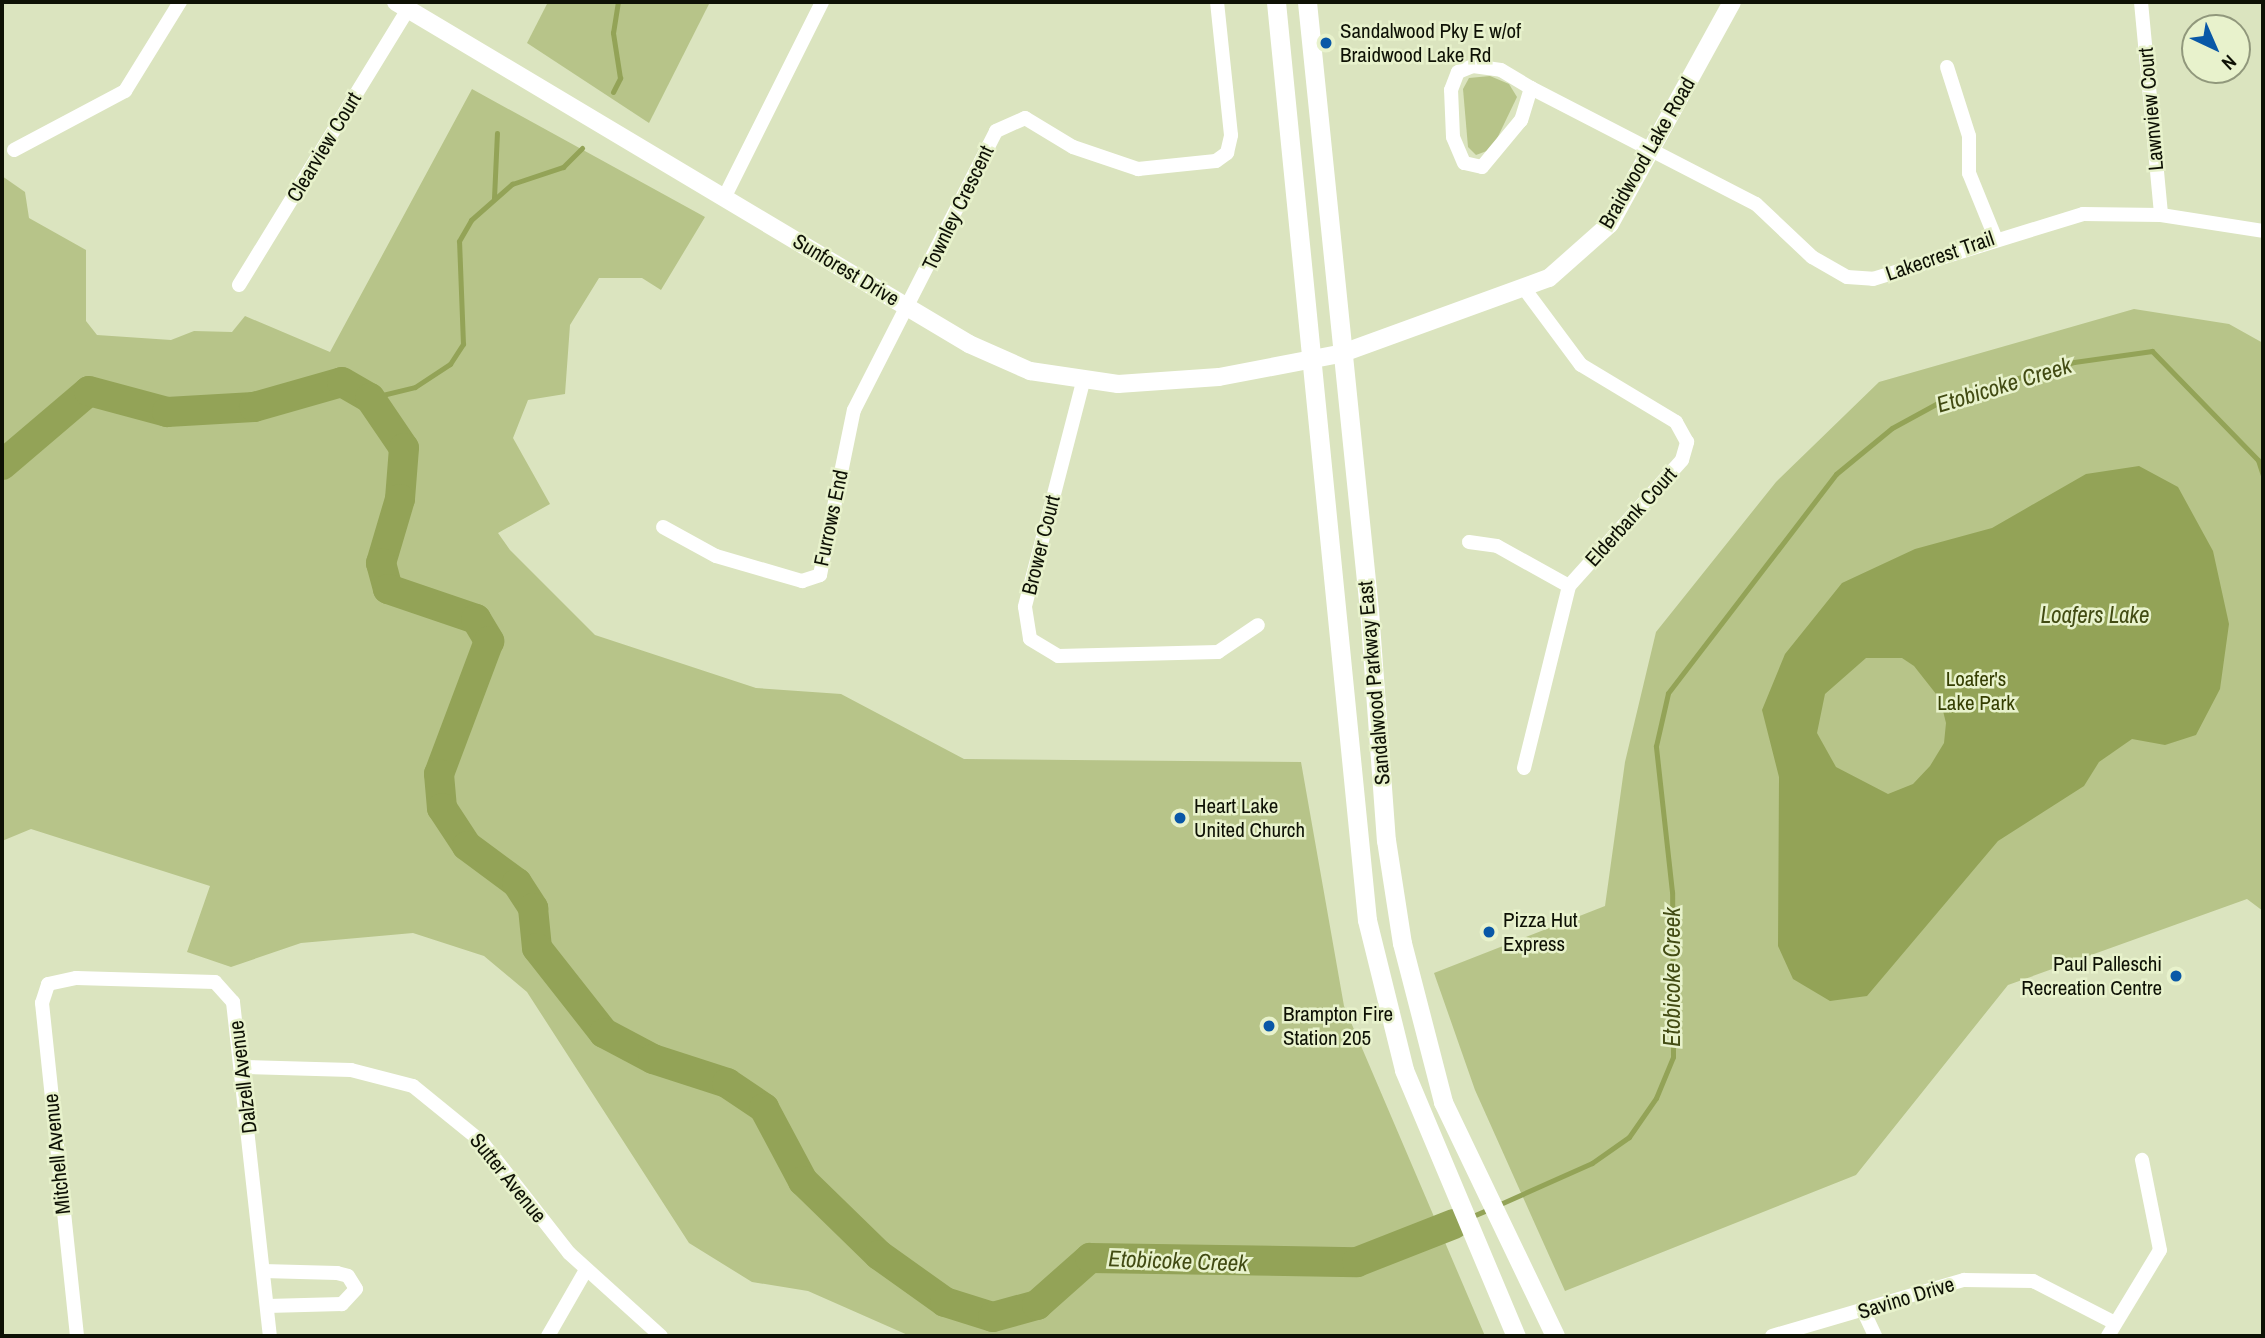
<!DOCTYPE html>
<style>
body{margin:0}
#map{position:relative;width:2265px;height:1338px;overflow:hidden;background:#dbe4bf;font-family:"Archivo Narrow",sans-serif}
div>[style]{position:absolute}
.green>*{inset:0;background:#b7c489}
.water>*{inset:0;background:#93a357}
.stream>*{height:5px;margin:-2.5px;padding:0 2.5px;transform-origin:2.5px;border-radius:2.5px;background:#93a357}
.river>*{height:30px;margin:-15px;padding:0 15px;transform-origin:15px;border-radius:15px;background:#93a357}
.minor>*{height:14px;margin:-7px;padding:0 7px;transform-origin:7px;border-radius:7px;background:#fff}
.tertiary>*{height:18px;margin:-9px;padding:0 9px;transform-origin:9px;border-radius:9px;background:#fff}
.secondary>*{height:19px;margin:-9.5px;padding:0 9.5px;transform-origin:9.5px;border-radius:9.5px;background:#fff}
.dots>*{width:19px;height:19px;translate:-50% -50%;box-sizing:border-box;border:4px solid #e8f2cc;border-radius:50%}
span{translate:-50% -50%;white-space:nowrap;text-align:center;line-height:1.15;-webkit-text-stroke:5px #e8f2cc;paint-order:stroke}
.poi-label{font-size:21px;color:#0e1105}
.left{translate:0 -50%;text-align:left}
.right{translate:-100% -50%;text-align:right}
.street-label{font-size:21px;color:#0e1105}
.park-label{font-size:21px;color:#353e02}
.water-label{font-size:23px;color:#424b13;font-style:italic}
.frame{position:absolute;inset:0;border:4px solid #0e1105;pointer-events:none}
.north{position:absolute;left:2181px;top:14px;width:70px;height:70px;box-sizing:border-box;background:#e8f2cc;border:2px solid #91987c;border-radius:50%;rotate:136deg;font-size:19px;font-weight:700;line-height:28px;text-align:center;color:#0e1105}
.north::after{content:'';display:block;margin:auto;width:24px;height:32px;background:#0958a7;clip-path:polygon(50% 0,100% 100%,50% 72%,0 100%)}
</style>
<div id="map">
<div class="green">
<div style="clip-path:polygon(548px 2px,710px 2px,649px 123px,527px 43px)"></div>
<div style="clip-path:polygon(1490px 76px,1509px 84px,1517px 97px,1492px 149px,1476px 155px,1468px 147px,1463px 89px,1469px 78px)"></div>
<div style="clip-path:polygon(472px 89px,705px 217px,661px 290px,642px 278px,599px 278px,570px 325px,565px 394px,528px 400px,513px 438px,550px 504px,498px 533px,510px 550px,595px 635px,756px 688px,841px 694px,964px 759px,1301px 762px,1344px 1006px,1485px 1336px,910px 1336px,808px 1291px,752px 1282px,689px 1243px,527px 992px,484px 956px,413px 933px,301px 943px,231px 967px,187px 952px,210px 886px,31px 829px,2px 841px,2px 176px,25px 192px,29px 218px,86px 250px,86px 321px,97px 335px,171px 340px,194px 331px,232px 332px,245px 316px,330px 352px)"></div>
<div style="clip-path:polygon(2134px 309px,2229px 324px,2263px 343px,2263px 911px,2247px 899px,2008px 985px,1856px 1175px,1565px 1291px,1475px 1090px,1434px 973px,1605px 906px,1625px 762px,1656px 632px,1776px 482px,1879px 382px)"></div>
</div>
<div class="water">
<div style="clip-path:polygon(evenodd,2139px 466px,2178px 487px,2213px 551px,2229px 624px,2220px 689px,2196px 735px,2165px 745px,2132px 739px,2099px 762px,2084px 786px,1998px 841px,1867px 996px,1830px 1001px,1793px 979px,1778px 946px,1779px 777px,1762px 710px,1785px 654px,1842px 583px,1915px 549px,1992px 528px,2086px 474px,2139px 466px,1866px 658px,1902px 658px,1914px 666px,1940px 699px,1946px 723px,1944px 743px,1930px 766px,1913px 784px,1888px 794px,1836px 767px,1817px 733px,1825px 694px,1866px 658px)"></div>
</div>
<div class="stream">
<div style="left:613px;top:92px;width:16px;rotate:-63deg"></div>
<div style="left:620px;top:78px;width:46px;rotate:-98.8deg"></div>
<div style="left:613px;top:33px;width:31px;rotate:-81deg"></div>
<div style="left:494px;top:198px;width:65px;rotate:-87.4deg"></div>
<div style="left:370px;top:398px;width:46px;rotate:-13.7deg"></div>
<div style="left:415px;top:387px;width:42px;rotate:-33.3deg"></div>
<div style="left:450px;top:364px;width:24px;rotate:-57deg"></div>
<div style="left:463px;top:344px;width:103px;rotate:-92.2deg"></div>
<div style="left:459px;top:241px;width:24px;rotate:-60deg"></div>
<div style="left:471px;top:220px;width:55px;rotate:-41.3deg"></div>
<div style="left:512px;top:184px;width:54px;rotate:-18.4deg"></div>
<div style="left:563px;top:167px;width:27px;rotate:-45deg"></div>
<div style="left:1498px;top:1205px;width:103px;rotate:-24.1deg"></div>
<div style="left:1592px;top:1163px;width:45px;rotate:-35.1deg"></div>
<div style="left:1629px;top:1137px;width:47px;rotate:-55.3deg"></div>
<div style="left:1656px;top:1098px;width:44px;rotate:-67.5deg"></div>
<div style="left:1673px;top:1057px;width:165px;rotate:-90.3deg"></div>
<div style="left:1672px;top:892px;width:147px;rotate:-96.3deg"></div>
<div style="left:1656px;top:746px;width:54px;rotate:-77.2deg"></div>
<div style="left:1668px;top:693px;width:276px;rotate:-52.5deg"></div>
<div style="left:1836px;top:474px;width:72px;rotate:-39.4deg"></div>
<div style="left:1892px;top:428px;width:60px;rotate:-28.7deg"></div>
<div style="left:1945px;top:399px;width:134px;rotate:-16deg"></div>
<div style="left:2074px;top:362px;width:79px;rotate:-8deg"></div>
<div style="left:2152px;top:351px;width:152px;rotate:45.8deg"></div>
<div style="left:2258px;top:460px;width:16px;rotate:72deg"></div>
<div style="left:1454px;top:1224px;width:38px;rotate:-23deg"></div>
</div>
<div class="river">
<div style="left:2px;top:465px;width:114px;rotate:-40.4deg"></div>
<div style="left:89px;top:391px;width:81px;rotate:15.1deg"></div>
<div style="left:167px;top:412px;width:87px;rotate:-3.3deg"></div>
<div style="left:254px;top:407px;width:91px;rotate:-15.9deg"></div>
<div style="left:342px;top:382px;width:32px;rotate:30deg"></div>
<div style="left:370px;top:398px;width:60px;rotate:55.8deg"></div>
<div style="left:404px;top:448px;width:51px;rotate:94.5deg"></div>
<div style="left:400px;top:499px;width:67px;rotate:106.5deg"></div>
<div style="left:381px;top:563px;width:27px;rotate:75deg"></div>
<div style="left:388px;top:589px;width:93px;rotate:18.8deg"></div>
<div style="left:476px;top:619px;width:26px;rotate:59deg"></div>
<div style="left:489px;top:641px;width:142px;rotate:110.6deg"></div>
<div style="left:439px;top:774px;width:34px;rotate:85deg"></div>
<div style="left:442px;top:808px;width:45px;rotate:56.7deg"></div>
<div style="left:467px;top:846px;width:62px;rotate:36.5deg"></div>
<div style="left:517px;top:883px;width:30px;rotate:57deg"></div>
<div style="left:533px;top:908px;width:40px;rotate:84.3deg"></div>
<div style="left:537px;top:948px;width:108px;rotate:51.8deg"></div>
<div style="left:604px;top:1033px;width:55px;rotate:28deg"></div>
<div style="left:653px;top:1059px;width:78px;rotate:18deg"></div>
<div style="left:727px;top:1083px;width:45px;rotate:34deg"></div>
<div style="left:764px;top:1108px;width:83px;rotate:61.9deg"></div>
<div style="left:803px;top:1181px;width:106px;rotate:44.2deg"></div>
<div style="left:879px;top:1255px;width:81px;rotate:35.5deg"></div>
<div style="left:945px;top:1302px;width:50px;rotate:17.4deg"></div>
<div style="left:993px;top:1317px;width:46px;rotate:-15.3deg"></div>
<div style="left:1037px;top:1305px;width:71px;rotate:-41.6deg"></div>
<div style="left:1090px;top:1258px;width:267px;rotate:0.9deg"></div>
<div style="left:1357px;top:1262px;width:104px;rotate:-21.4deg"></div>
</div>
<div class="minor">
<div style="left:2141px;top:2px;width:214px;rotate:84.6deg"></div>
<div style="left:1473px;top:66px;width:28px;rotate:8deg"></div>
<div style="left:1501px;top:70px;width:35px;rotate:31deg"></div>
<div style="left:1531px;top:88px;width:34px;rotate:107deg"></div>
<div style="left:1521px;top:120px;width:61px;rotate:129.7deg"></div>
<div style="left:1482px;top:167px;width:18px;rotate:-167deg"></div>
<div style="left:1464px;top:163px;width:28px;rotate:-113deg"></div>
<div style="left:1453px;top:137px;width:47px;rotate:-92.4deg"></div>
<div style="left:1451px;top:90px;width:19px;rotate:-69deg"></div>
<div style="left:1458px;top:72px;width:16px;rotate:-22deg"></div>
<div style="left:1947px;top:67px;width:72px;rotate:72.3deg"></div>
<div style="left:1969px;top:136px;width:37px;rotate:90deg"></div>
<div style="left:1969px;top:173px;width:69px;rotate:67.9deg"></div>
<div style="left:1531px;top:88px;width:253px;rotate:27.3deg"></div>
<div style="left:1756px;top:204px;width:77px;rotate:43.4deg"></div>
<div style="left:1812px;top:257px;width:40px;rotate:29.7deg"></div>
<div style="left:1847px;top:277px;width:26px;rotate:4deg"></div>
<div style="left:1873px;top:279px;width:220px;rotate:-17.2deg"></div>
<div style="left:2083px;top:214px;width:78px;rotate:0.7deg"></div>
<div style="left:2161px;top:215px;width:103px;rotate:8.9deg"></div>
<div style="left:14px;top:150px;width:126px;rotate:-28deg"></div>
<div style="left:125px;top:91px;width:105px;rotate:-58.3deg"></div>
<div style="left:724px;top:198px;width:219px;rotate:-63.4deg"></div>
<div style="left:239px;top:285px;width:324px;rotate:-58.5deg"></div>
<div style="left:1083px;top:382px;width:232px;rotate:104.5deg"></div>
<div style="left:1025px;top:607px;width:32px;rotate:81deg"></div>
<div style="left:1030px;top:639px;width:33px;rotate:31deg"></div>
<div style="left:1058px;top:656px;width:160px;rotate:-1.4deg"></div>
<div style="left:1218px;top:652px;width:48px;rotate:-34deg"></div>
<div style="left:663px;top:527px;width:60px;rotate:28.7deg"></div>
<div style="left:716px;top:556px;width:90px;rotate:16.2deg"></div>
<div style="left:802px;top:581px;width:19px;rotate:-18deg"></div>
<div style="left:820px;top:575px;width:168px;rotate:-78.4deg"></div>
<div style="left:854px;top:410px;width:313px;rotate:-63deg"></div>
<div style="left:996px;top:131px;width:32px;rotate:-24deg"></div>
<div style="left:1025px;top:118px;width:56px;rotate:31.1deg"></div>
<div style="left:1073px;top:147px;width:69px;rotate:18.7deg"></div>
<div style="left:1138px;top:169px;width:78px;rotate:-5.9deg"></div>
<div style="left:1216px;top:161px;width:14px;rotate:-36deg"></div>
<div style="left:1227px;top:153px;width:18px;rotate:-77deg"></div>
<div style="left:1231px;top:135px;width:134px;rotate:-96deg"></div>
<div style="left:1469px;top:542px;width:28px;rotate:8deg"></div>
<div style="left:1497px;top:546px;width:82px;rotate:29.1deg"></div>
<div style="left:1524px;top:768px;width:187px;rotate:-76.1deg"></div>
<div style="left:1569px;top:586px;width:169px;rotate:-48.1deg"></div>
<div style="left:1682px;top:460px;width:19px;rotate:-74deg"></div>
<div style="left:1687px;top:442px;width:23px;rotate:-119deg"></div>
<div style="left:1676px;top:422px;width:111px;rotate:-149deg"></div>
<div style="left:1581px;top:365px;width:92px;rotate:-126.6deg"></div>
<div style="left:244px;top:1067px;width:107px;rotate:1.6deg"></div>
<div style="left:351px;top:1070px;width:64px;rotate:14.5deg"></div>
<div style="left:413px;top:1086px;width:89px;rotate:39.1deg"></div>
<div style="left:482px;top:1142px;width:141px;rotate:51.9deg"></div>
<div style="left:569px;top:1253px;width:124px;rotate:42.1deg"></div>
<div style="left:263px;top:1271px;width:74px;rotate:1.5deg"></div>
<div style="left:337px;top:1273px;width:11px;rotate:15deg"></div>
<div style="left:348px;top:1276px;width:15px;rotate:58deg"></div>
<div style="left:356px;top:1289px;width:21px;rotate:133deg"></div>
<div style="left:342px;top:1304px;width:75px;rotate:178.5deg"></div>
<div style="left:1863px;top:1310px;width:29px;rotate:65deg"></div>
<div style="left:77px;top:1336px;width:335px;rotate:-96deg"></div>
<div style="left:42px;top:1003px;width:20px;rotate:-72deg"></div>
<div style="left:48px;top:984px;width:29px;rotate:-12deg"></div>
<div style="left:76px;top:978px;width:139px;rotate:1.6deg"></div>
<div style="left:215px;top:982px;width:27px;rotate:48deg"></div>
<div style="left:233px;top:1002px;width:336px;rotate:83.7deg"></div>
<div style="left:548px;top:1336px;width:76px;rotate:-60.1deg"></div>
<div style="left:1772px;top:1336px;width:200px;rotate:-16.3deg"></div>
<div style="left:1964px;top:1280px;width:69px;rotate:0.8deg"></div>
<div style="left:2033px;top:1281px;width:92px;rotate:27.1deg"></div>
<div style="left:2108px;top:1336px;width:100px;rotate:-58.8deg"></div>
<div style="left:2160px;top:1250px;width:92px;rotate:-101.3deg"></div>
</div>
<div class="tertiary">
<div style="left:396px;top:2px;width:667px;rotate:30.83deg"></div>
<div style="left:969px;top:344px;width:67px;rotate:23.9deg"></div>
<div style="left:1030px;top:371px;width:89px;rotate:8.4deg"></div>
<div style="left:1118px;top:384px;width:101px;rotate:-4deg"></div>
<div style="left:1219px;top:377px;width:123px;rotate:-10.8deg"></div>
<div style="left:1340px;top:354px;width:222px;rotate:-20deg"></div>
<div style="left:1549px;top:278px;width:81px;rotate:-41.5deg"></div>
<div style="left:1610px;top:224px;width:253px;rotate:-61.2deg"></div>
</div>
<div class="secondary">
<div style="left:1276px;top:2px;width:922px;rotate:84.34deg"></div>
<div style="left:1367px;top:920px;width:154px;rotate:76.1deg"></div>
<div style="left:1404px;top:1070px;width:289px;rotate:67.2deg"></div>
<div style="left:1307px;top:2px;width:611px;rotate:84.18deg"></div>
<div style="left:1369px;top:610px;width:231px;rotate:85.8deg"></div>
<div style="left:1386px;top:840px;width:104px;rotate:81.2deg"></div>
<div style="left:1402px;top:943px;width:164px;rotate:75.5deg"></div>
<div style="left:1443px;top:1102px;width:259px;rotate:64.4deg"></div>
</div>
<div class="dots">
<div style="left:1326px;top:43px;background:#0958a7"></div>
<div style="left:1180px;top:818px;background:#0958a7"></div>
<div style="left:1489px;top:932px;background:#0958a7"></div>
<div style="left:2176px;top:976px;background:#0958a7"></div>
<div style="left:1269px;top:1026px;background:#0958a7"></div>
</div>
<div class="poi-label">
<span class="left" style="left:1340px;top:43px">Sandalwood Pky E w/of<br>Braidwood Lake Rd</span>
<span class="left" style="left:1194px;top:818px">Heart Lake<br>United Church</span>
<span class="left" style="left:1503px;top:932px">Pizza Hut<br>Express</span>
<span class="right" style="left:2162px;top:976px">Paul Palleschi<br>Recreation Centre</span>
<span class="left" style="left:1283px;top:1026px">Brampton Fire<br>Station 205</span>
</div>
<div class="street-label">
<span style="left:2151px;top:109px;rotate:-95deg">Lawnview Court</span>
<span style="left:324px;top:147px;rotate:-59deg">Clearview Court</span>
<span style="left:1647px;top:153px;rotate:-60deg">Braidwood Lake Road</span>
<span style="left:958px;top:208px;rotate:-64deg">Townley Crescent</span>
<span style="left:1940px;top:256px;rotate:-19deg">Lakecrest Trail</span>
<span style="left:846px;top:270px;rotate:31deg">Sunforest Drive</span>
<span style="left:1631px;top:517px;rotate:-48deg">Elderbank Court</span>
<span style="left:831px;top:518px;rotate:-78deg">Furrows End</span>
<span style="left:1041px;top:545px;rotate:-76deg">Brower Court</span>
<span style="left:1374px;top:683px;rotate:-95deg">Sandalwood Parkway East</span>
<span style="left:243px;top:1077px;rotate:-97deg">Dalzell Avenue</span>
<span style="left:57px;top:1154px;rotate:-96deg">Mitchell Avenue</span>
<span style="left:508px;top:1178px;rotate:51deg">Sutter Avenue</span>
<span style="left:1906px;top:1298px;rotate:-17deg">Savino Drive</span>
</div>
<div class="park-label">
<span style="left:1976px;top:691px">Loafer's<br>Lake Park</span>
</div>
<div class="water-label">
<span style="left:2004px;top:385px;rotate:-17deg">Etobicoke Creek</span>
<span style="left:2095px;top:615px">Loafers Lake</span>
<span style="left:1672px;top:977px;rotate:-90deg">Etobicoke Creek</span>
<span style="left:1178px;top:1261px;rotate:2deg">Etobicoke Creek</span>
</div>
<div class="frame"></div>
<div class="north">N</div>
</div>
